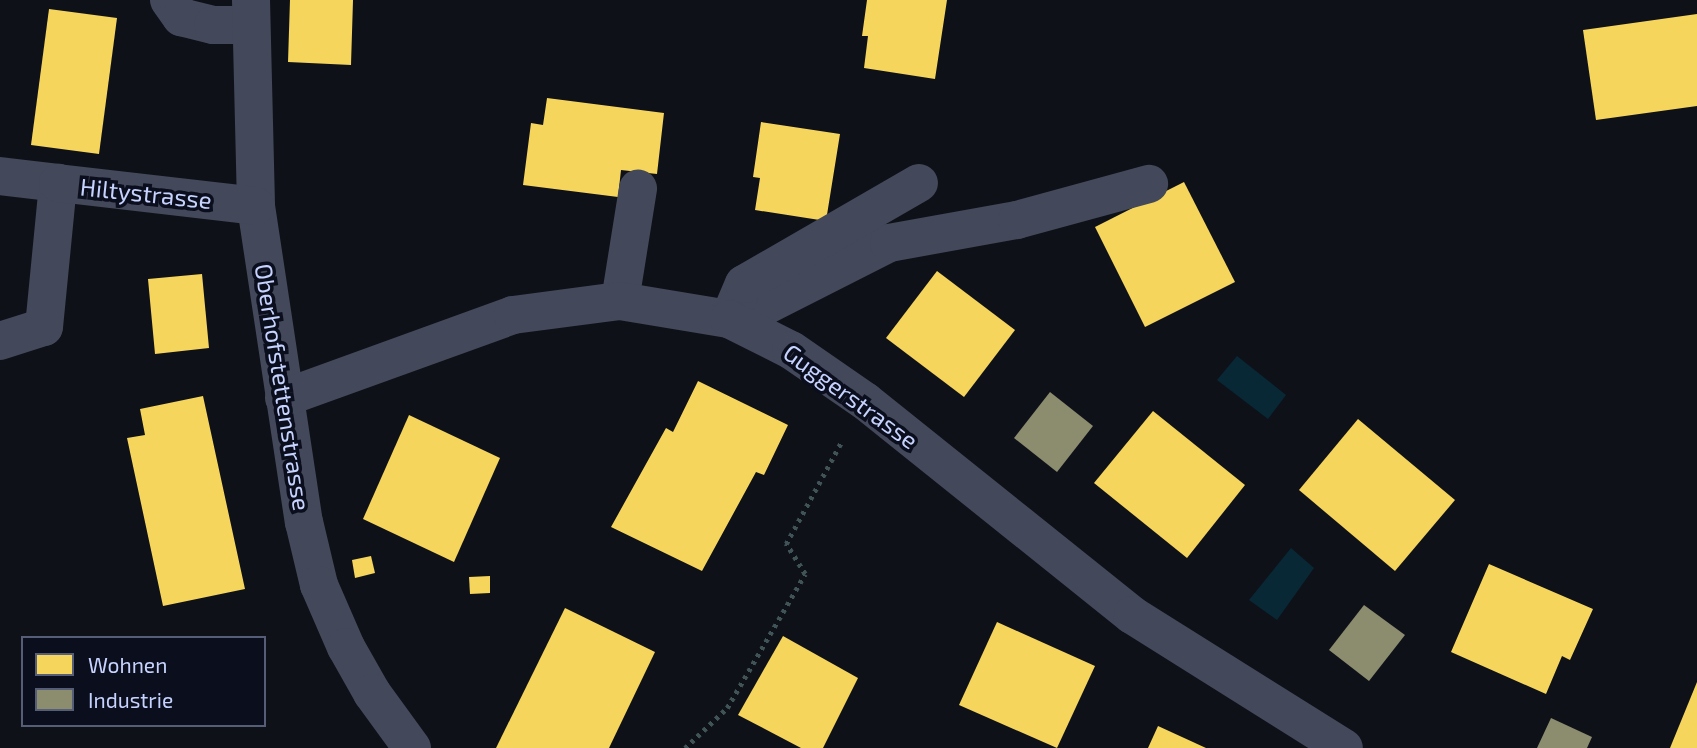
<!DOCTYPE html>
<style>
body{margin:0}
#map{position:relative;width:1697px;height:748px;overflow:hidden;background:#0f1119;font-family:"Exo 2",sans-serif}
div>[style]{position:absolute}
.water>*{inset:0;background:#082836}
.homes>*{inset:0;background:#f6d55c}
.industry>*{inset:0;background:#8c8c6e}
.path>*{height:4.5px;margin-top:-2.25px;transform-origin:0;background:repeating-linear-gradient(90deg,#405458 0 3.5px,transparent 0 8.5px)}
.minor>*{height:38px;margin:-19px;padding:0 19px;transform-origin:19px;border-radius:19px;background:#43495a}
span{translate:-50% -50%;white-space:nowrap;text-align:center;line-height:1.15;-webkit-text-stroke:7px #0b0e1d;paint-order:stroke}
.street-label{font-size:24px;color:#c6d3ff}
.legend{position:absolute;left:21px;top:636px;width:245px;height:91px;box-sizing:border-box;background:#0b0e1d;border:2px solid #565d77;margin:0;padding:9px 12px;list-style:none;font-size:21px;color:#c6d3ff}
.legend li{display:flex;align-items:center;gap:14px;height:35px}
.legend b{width:35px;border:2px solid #565d77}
</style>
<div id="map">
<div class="water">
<div style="clip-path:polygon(1237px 356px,1286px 395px,1268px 419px,1217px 380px)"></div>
<div style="clip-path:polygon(1291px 548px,1314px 568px,1277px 620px,1249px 600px)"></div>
</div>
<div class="homes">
<div style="clip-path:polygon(290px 0,353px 0,351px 65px,288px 62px)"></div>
<div style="clip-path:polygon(867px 0,947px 0,935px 79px,864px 68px,868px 36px,862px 36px)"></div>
<div style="clip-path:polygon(49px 9px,117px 18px,99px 154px,31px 145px)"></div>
<div style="clip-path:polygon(1697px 14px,1697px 106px,1596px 120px,1583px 30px)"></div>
<div style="clip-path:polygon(547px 98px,664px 113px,657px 174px,621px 170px,618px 197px,523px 185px,531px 123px,543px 125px)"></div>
<div style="clip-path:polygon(761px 122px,840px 134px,826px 221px,755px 210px,760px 178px,753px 177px)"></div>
<div style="clip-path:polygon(1184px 182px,1235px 282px,1145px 327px,1095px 227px)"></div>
<div style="clip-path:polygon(937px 271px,1015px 330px,964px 397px,886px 338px)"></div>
<div style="clip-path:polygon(202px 274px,209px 348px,155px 354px,148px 279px)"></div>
<div style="clip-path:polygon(698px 381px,788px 425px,764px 475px,756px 472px,702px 571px,611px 527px,666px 428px,673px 432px)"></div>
<div style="clip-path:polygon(203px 396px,245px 589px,163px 606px,127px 438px,145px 435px,140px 409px)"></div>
<div style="clip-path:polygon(1153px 411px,1245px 485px,1187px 558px,1094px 483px)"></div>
<div style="clip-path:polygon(409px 415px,500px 458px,454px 562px,363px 519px)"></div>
<div style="clip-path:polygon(1358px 419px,1455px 500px,1395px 571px,1299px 490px)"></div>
<div style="clip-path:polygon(371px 556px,375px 573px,355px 578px,352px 560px)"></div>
<div style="clip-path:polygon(1489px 564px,1593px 609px,1570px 660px,1562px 656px,1546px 694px,1451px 652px)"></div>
<div style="clip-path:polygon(490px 576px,490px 593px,470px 594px,469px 577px)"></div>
<div style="clip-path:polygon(565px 608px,655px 652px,609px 748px,496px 748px)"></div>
<div style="clip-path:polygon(997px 622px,1095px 666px,1057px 748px,959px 705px)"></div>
<div style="clip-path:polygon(783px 636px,858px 678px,823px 748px,801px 748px,738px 715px)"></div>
<div style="clip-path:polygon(1697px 682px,1697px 748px,1670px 748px)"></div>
<div style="clip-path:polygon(1158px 726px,1206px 748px,1148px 748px)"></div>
</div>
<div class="industry">
<div style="clip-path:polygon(1050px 392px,1093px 426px,1057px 472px,1014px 438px)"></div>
<div style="clip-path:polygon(1364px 605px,1405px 635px,1369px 681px,1329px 650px)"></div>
<div style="clip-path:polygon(1551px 718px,1592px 737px,1587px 748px,1537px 748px)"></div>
</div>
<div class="path">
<div style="left:685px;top:748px;width:58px;rotate:-43.6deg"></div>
<div style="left:727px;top:708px;width:155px;rotate:-59.8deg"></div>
<div style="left:805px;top:574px;width:36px;rotate:-122deg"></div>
<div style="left:786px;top:544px;width:117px;rotate:-61.5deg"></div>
</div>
<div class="minor">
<div style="left:169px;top:0;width:21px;rotate:55deg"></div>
<div style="left:181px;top:17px;width:33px;rotate:14deg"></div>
<div style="left:213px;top:25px;width:37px"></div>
<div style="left:251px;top:0;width:206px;rotate:88.6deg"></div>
<div style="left:256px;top:206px;width:320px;rotate:81.4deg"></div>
<div style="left:304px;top:522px;width:65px;rotate:76.6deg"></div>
<div style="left:319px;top:585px;width:68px;rotate:66.5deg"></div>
<div style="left:346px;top:647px;width:53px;rotate:60.5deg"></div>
<div style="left:372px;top:693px;width:68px;rotate:54deg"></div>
<div style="left:0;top:176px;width:58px;rotate:6.9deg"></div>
<div style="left:620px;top:301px;width:114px;rotate:-80.9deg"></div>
<div style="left:729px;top:319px;width:40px;rotate:-20.2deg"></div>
<div style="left:767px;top:305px;width:137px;rotate:-26.9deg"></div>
<div style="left:889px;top:243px;width:130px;rotate:-10.2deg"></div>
<div style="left:1017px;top:220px;width:137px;rotate:-15.3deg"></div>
<div style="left:729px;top:319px;width:38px;rotate:-67deg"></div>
<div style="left:744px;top:284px;width:202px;rotate:-30deg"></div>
<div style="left:0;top:341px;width:46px;rotate:-17.7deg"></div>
<div style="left:44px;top:327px;width:145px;rotate:-84.4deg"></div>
<div style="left:58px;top:183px;width:199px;rotate:6.6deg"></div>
<div style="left:284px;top:398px;width:244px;rotate:-19.9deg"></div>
<div style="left:513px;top:315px;width:108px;rotate:-7.5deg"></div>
<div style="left:620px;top:301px;width:110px;rotate:9.4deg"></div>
<div style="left:729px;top:319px;width:69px;rotate:26.6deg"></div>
<div style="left:791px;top:350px;width:90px;rotate:34.6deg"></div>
<div style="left:865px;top:401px;width:342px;rotate:38.7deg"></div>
<div style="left:1132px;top:615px;width:250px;rotate:32.1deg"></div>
</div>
<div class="street-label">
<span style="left:146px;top:193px;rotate:6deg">Hiltystrasse</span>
<span style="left:283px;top:387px;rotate:81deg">Oberhofstettenstrasse</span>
<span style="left:851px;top:396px;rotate:36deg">Guggerstrasse</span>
</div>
<ul class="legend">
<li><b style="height:19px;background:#f6d55c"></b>Wohnen</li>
<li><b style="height:19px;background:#8c8c6e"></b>Industrie</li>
</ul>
</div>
